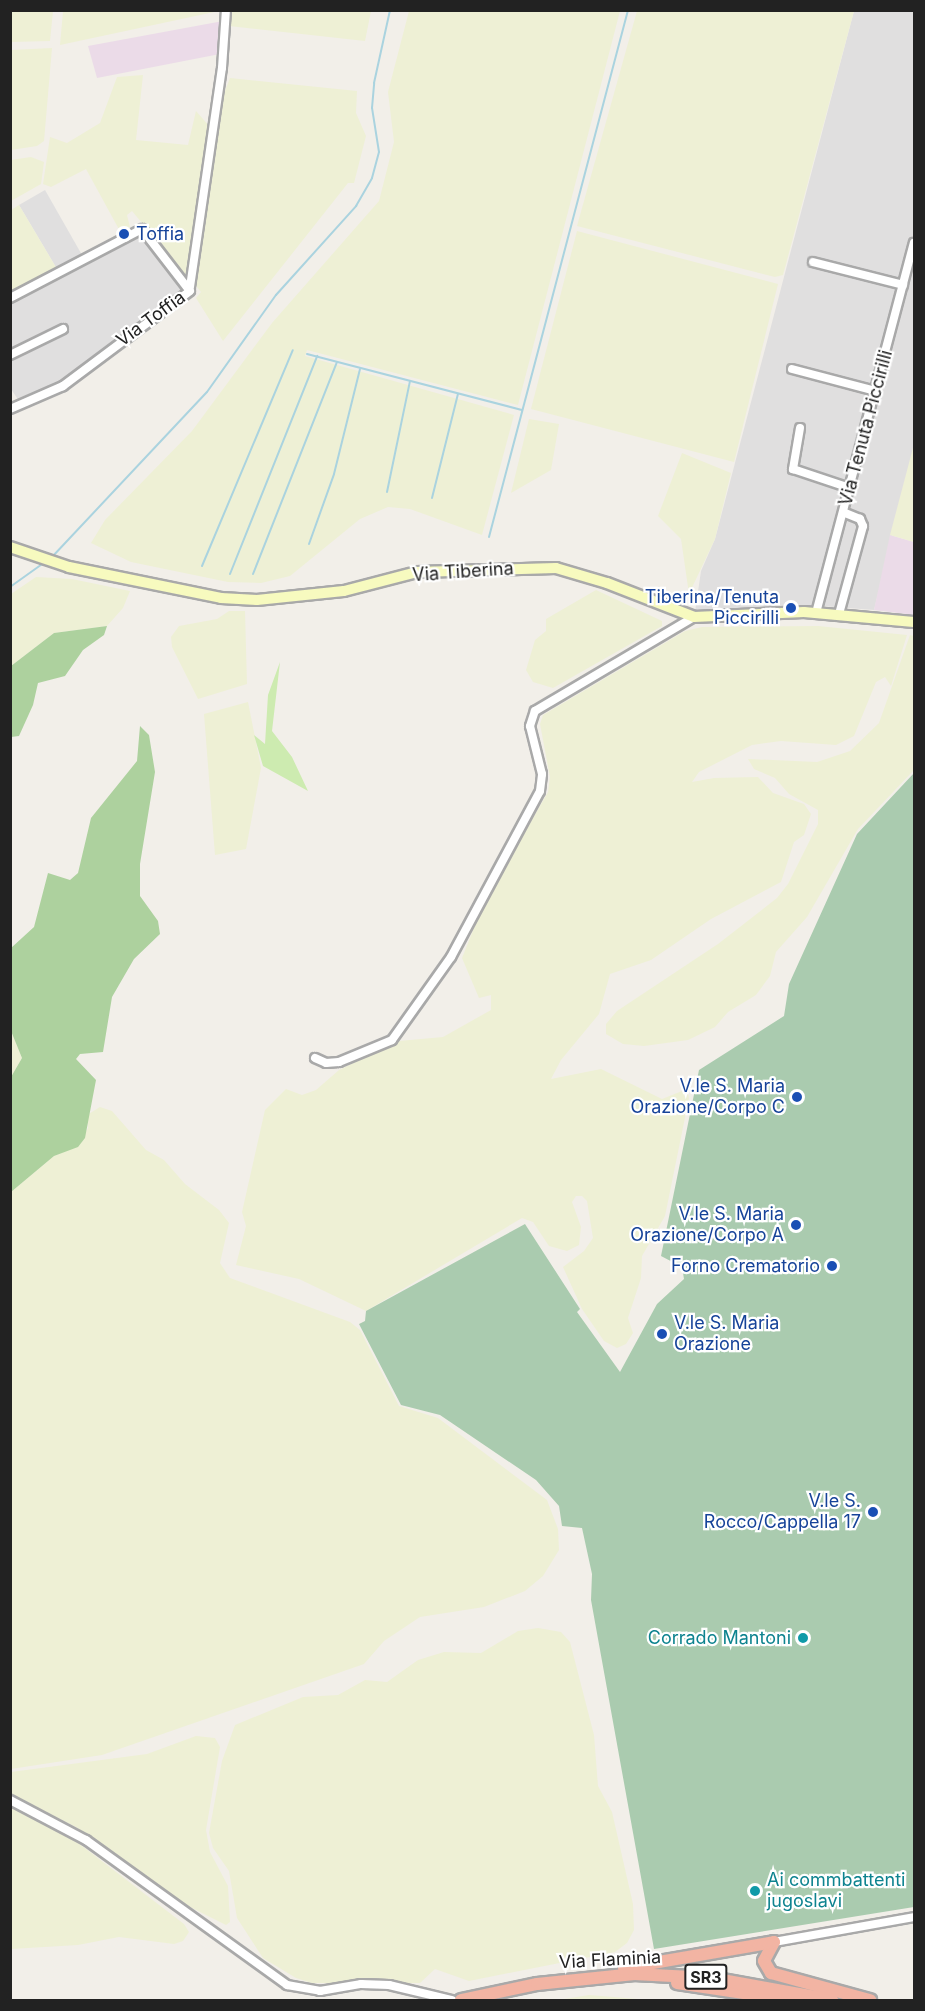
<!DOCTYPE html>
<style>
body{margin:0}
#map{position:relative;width:925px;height:2011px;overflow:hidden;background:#f2efe9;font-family:Inter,sans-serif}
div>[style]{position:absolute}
.residential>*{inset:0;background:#e0dfdf}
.industrial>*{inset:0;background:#ebdbe8}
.farmland>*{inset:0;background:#eef0d5}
.grass>*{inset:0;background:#cdebb0}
.forest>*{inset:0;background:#add19e}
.cemetery>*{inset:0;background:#aacbaf}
.stream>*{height:2px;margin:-1px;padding:0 1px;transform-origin:1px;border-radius:1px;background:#aad3df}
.roads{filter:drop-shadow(2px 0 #a9a9a9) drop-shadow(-2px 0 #a9a9a9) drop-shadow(0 2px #a9a9a9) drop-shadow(0 -2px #a9a9a9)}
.minor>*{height:8px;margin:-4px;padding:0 4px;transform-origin:4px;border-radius:4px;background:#fff}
.secondary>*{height:10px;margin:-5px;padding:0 5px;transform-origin:5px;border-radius:5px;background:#f7fabf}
.trunk>*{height:12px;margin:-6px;padding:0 6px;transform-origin:6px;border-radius:6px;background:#f2b4a3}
.dots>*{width:16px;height:16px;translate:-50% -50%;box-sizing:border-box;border:3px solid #fff;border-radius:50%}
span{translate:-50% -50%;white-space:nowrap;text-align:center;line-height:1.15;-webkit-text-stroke:4.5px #fff;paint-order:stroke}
.shield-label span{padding:2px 4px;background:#fff;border:2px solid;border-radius:4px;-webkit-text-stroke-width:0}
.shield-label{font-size:16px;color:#222;font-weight:700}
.transit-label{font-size:18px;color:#164399}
.left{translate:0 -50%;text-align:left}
.right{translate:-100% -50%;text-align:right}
.street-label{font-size:18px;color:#222}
.culture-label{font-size:18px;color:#0d838f}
.frame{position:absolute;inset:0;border:12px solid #222;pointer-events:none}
</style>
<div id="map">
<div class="residential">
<div style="clip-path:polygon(854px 11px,914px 11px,914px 446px,874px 610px,821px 606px,695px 612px,701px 571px,715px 539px)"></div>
<div style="clip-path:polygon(45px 190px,82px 255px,57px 269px,19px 205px)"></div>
<div style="clip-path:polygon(139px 235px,185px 287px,183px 296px,153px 312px,60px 383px,19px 401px,11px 389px,11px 357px,61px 326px,11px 350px,11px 301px)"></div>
</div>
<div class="industrial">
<div style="clip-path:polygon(223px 21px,220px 54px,97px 78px,88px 46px)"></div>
<div style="clip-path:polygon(890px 535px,914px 542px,914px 615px,874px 610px)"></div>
</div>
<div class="farmland">
<div style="clip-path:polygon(10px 11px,53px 11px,50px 41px,11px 42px)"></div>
<div style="clip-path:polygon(63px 11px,63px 10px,219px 11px,60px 45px)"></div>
<div style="clip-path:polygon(231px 11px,231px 10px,371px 11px,365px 41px,229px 26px)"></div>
<div style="clip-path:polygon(409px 11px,620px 11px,518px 405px,307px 350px,305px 356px,514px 415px,482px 535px,410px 509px,388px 507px,360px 519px,290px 576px,261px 583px,228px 582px,131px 562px,91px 543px,105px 520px,192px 431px,272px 323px,379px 201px,394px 142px,388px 92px)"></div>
<div style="clip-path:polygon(637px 11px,854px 11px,783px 275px,775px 277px,577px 226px)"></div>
<div style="clip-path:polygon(52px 48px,44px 141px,37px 146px,11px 150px,11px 50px)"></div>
<div style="clip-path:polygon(143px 75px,136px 140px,188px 145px,196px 111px,210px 127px,188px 278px,132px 211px,127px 215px,130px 227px,121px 233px,86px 169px,51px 187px,43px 184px,50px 137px,67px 143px,100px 123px,117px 77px)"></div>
<div style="clip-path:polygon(230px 78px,357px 91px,356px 113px,366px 136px,354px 183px,348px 183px,223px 341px,196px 298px,201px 292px,196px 286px,219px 106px)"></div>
<div style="clip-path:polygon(31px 157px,44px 162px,41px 184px,11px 201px,11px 160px)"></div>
<div style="clip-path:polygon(19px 205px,57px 269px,11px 294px,11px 210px)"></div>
<div style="clip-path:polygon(577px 231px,778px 284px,734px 462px,531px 409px)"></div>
<div style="clip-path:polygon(529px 419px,559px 424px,551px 470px,511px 493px)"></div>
<div style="clip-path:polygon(914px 444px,914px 542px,890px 535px)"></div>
<div style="clip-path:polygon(682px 453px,731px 473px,715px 539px,689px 594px,681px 539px,658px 516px)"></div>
<div style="clip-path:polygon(36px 577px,72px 579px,130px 591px,123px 608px,107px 626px,54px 633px,11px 666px,11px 594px)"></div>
<div style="clip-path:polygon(596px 590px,662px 621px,662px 626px,553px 688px,533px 682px,526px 670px,535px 640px,546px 631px,546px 619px)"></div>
<div style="clip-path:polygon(229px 611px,245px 611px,247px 684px,198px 699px,172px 647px,171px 637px,179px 626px,217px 619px)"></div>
<div style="clip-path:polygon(818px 626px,907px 635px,891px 686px,885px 677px,876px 682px,854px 736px,836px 745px,781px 741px,752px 745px,699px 772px,692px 782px,714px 778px,758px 777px,773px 793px,804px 804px,811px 814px,804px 835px,794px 842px,781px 882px,711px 919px,651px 960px,610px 974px,599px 1014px,561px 1060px,551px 1079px,601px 1069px,662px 1099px,687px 1089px,689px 1098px,665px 1216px,642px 1256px,641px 1278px,628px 1318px,633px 1333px,626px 1344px,617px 1348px,604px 1341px,582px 1309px,563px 1267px,584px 1251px,593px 1238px,587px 1201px,582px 1196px,576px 1196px,572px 1202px,581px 1227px,579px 1245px,567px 1251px,549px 1246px,533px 1222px,522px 1218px,366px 1311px,299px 1279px,236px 1265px,246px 1226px,242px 1212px,265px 1110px,286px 1089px,302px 1095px,316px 1090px,339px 1070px,399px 1041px,443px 1037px,491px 1010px,491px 995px,479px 998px,462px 958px,484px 903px,548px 792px,550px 777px,540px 724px,543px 715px,685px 631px,702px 627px)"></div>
<div style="clip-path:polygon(910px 635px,914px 636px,914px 770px,858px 829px,807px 917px,776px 952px,770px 976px,756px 995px,728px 1012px,715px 1027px,688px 1040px,644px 1046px,623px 1044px,606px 1034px,606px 1024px,617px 1011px,718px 944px,777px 898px,788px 884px,818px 824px,818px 810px,789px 794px,775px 778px,754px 769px,748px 759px,817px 762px,850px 751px,879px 723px)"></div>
<div style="clip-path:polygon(248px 702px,261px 768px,246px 849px,215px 855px,204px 714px)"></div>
<div style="clip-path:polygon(11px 1031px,22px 1058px,11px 1077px)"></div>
<div style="clip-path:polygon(100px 1107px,112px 1111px,146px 1150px,164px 1160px,185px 1184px,219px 1210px,229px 1223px,220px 1263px,230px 1278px,350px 1322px,360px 1330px,399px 1406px,438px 1418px,547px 1500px,558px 1529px,559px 1550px,543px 1576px,525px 1591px,484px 1607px,420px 1617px,384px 1641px,364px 1664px,102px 1755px,11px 1769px,11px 1192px,54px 1156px,78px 1146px,88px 1128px,87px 1115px)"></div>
<div style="clip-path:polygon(538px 1628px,561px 1632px,570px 1642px,594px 1735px,598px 1786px,612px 1812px,633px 1904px,634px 1930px,627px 1943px,615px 1952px,469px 1981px,435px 1969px,420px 1983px,312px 1983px,296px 1978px,263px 1958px,237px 1918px,229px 1871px,213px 1848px,209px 1833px,222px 1761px,235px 1725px,303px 1697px,338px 1695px,365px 1680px,387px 1682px,418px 1660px,444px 1652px,481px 1653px,518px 1631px)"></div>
<div style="clip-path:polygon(196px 1736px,215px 1738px,220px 1747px,206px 1830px,210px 1852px,228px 1886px,230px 1922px,226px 1925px,184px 1904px,76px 1827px,11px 1795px,11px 1772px,147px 1754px)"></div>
<div style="clip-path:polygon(11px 1808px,77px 1842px,184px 1924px,189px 1932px,183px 1941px,174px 1944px,119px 1937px,78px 1945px,11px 1949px)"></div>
<div style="clip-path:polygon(589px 1995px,650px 2000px,558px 2000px)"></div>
</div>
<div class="grass">
<div style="clip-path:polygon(280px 662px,272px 731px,292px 757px,308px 791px,263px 766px,254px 735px,265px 744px,268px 695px)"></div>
</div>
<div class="forest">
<div style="clip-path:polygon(107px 626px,104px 635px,83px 650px,65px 676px,38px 683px,33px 705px,19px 736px,11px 737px,11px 666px,54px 633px)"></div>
<div style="clip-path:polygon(140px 726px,149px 735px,155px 772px,140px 864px,140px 896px,158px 921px,160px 934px,134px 959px,112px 997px,103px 1052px,80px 1054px,76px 1059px,96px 1080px,85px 1138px,78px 1147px,54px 1156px,11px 1192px,11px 1077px,22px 1058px,11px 1031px,11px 948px,34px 927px,48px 873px,70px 880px,78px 873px,91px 818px,137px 761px)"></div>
</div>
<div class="cemetery">
<div style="clip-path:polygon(914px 773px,914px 1907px,654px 1949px,591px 1600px,592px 1574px,582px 1528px,562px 1526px,559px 1506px,536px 1480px,440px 1415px,401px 1405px,359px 1324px,365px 1321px,366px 1311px,525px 1224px,580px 1309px,577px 1312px,620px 1372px,657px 1304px,684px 1279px,682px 1267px,661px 1256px,699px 1070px,784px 1016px,789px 984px,857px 834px)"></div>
</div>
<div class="stream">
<div style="left:307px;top:354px;width:222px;rotate:14.6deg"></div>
<div style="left:387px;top:492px;width:113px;rotate:-78.3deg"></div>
<div style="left:432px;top:498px;width:107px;rotate:-76deg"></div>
<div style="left:489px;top:537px;width:545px;rotate:-75.22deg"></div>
<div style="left:309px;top:544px;width:74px;rotate:-70.3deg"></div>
<div style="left:334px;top:474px;width:108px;rotate:-76.1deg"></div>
<div style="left:52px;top:557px;width:226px;rotate:-46.8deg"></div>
<div style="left:207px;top:392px;width:119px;rotate:-54.6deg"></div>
<div style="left:276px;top:295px;width:120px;rotate:-48deg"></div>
<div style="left:356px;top:206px;width:32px;rotate:-60deg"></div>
<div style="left:372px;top:178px;width:27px;rotate:-75deg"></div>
<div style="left:379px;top:152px;width:45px;rotate:-99deg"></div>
<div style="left:372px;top:108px;width:25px;rotate:-85deg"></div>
<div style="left:374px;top:83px;width:75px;rotate:-77.6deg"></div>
<div style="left:202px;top:566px;width:234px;rotate:-67.2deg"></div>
<div style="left:230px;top:574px;width:235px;rotate:-68.2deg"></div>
<div style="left:253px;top:574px;width:228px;rotate:-68.4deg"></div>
<div style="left:10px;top:587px;width:43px;rotate:-35.5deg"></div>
</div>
<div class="roads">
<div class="minor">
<div style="left:813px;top:262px;width:93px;rotate:14.3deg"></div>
<div style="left:190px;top:287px;width:221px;rotate:-81.7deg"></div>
<div style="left:222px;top:68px;width:58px;rotate:-86.1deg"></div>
<div style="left:10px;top:298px;width:149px;rotate:-27.6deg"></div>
<div style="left:142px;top:229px;width:78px;rotate:52.3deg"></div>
<div style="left:190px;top:291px;width:159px;rotate:143.2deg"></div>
<div style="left:63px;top:386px;width:58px;rotate:156.5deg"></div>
<div style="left:10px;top:355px;width:59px;rotate:-26.1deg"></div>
<div style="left:792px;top:369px;width:87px;rotate:14.7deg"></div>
<div style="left:800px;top:428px;width:42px;rotate:99.7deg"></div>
<div style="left:793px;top:469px;width:60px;rotate:18.4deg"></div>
<div style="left:816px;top:613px;width:383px;rotate:-75.2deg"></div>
<div style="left:839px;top:614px;width:91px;rotate:-74.7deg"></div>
<div style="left:863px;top:526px;width:8px;rotate:-113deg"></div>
<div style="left:860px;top:519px;width:18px;rotate:-158deg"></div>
<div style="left:315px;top:1058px;width:12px;rotate:24deg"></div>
<div style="left:326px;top:1063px;width:13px;rotate:-4deg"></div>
<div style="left:339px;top:1062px;width:57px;rotate:-22.5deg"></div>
<div style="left:392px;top:1040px;width:102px;rotate:-54.6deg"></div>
<div style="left:451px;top:957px;width:188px;rotate:-61.8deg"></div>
<div style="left:540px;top:791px;width:17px;rotate:-83deg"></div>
<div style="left:542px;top:774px;width:49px;rotate:-104deg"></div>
<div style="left:530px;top:726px;width:16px;rotate:-72deg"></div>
<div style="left:535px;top:711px;width:185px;rotate:-30.6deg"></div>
<div style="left:10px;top:1800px;width:86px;rotate:27.8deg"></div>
<div style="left:86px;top:1840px;width:248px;rotate:35.8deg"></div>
<div style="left:287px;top:1985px;width:34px;rotate:10deg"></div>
<div style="left:320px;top:1991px;width:42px;rotate:-9.7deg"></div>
<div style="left:361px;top:1984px;width:28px;rotate:2deg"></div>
<div style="left:389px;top:1985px;width:65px;rotate:13.4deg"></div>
<div style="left:774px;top:1942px;width:142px;rotate:-10.1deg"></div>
</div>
<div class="secondary">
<div style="left:10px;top:547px;width:62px;rotate:18.7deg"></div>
<div style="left:69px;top:567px;width:155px;rotate:11.5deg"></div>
<div style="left:221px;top:598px;width:36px;rotate:3deg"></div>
<div style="left:257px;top:600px;width:87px;rotate:-5.9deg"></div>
<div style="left:344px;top:591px;width:75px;rotate:-14.6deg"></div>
<div style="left:417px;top:572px;width:139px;rotate:-1.6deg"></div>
<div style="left:556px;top:568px;width:53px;rotate:16.4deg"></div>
<div style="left:607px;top:583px;width:93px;rotate:21.3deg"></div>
<div style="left:694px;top:617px;width:110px;rotate:-2.6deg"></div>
<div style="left:804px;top:612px;width:110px;rotate:5.2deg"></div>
</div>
<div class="trunk">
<div style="left:774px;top:1942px;width:21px;rotate:118deg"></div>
<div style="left:764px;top:1961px;width:14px;rotate:60deg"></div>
<div style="left:771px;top:1973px;width:103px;rotate:15.3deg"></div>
<div style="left:624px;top:1968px;width:152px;rotate:-9.8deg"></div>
<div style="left:677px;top:1983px;width:115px;rotate:8.5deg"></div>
<div style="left:461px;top:2000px;width:78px;rotate:-11.9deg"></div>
<div style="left:537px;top:1984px;width:98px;rotate:-5.9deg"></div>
<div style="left:634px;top:1974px;width:77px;rotate:3deg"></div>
<div style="left:711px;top:1978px;width:123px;rotate:10.3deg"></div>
</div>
</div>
<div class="dots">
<div style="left:124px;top:234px;background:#1a4fb4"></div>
<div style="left:791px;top:608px;background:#1a4fb4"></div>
<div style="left:797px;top:1097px;background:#1a4fb4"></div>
<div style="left:796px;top:1225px;background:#1a4fb4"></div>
<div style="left:832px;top:1266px;background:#1a4fb4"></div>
<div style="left:662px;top:1334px;background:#1a4fb4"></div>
<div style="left:873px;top:1512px;background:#1a4fb4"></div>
<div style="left:803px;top:1638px;background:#0f9aa8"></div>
<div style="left:755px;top:1891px;background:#0f9aa8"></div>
</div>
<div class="shield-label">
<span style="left:706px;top:1977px">SR3</span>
</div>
<div class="transit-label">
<span class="left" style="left:136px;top:234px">Toffia</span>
<span class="right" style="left:779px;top:608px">Tiberina/Tenuta<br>Piccirilli</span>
<span class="right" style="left:785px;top:1097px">V.le S. Maria<br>Orazione/Corpo C</span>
<span class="right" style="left:784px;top:1225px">V.le S. Maria<br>Orazione/Corpo A</span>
<span class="right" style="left:820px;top:1266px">Forno Crematorio</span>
<span class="left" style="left:674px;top:1334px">V.le S. Maria<br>Orazione</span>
<span class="right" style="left:861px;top:1512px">V.le S.<br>Rocco/Cappella 17</span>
</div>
<div class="street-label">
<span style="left:151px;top:319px;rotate:-36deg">Via Toffia</span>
<span style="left:866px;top:428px;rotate:-75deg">Via Tenuta Piccirilli</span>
<span style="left:463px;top:572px;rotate:-4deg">Via Tiberina</span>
<span style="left:610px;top:1960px;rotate:-3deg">Via Flaminia</span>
</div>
<div class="culture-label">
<span class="right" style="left:791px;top:1638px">Corrado Mantoni</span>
<span class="left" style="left:767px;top:1891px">Ai commbattenti<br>jugoslavi</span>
</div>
<div class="frame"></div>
</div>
